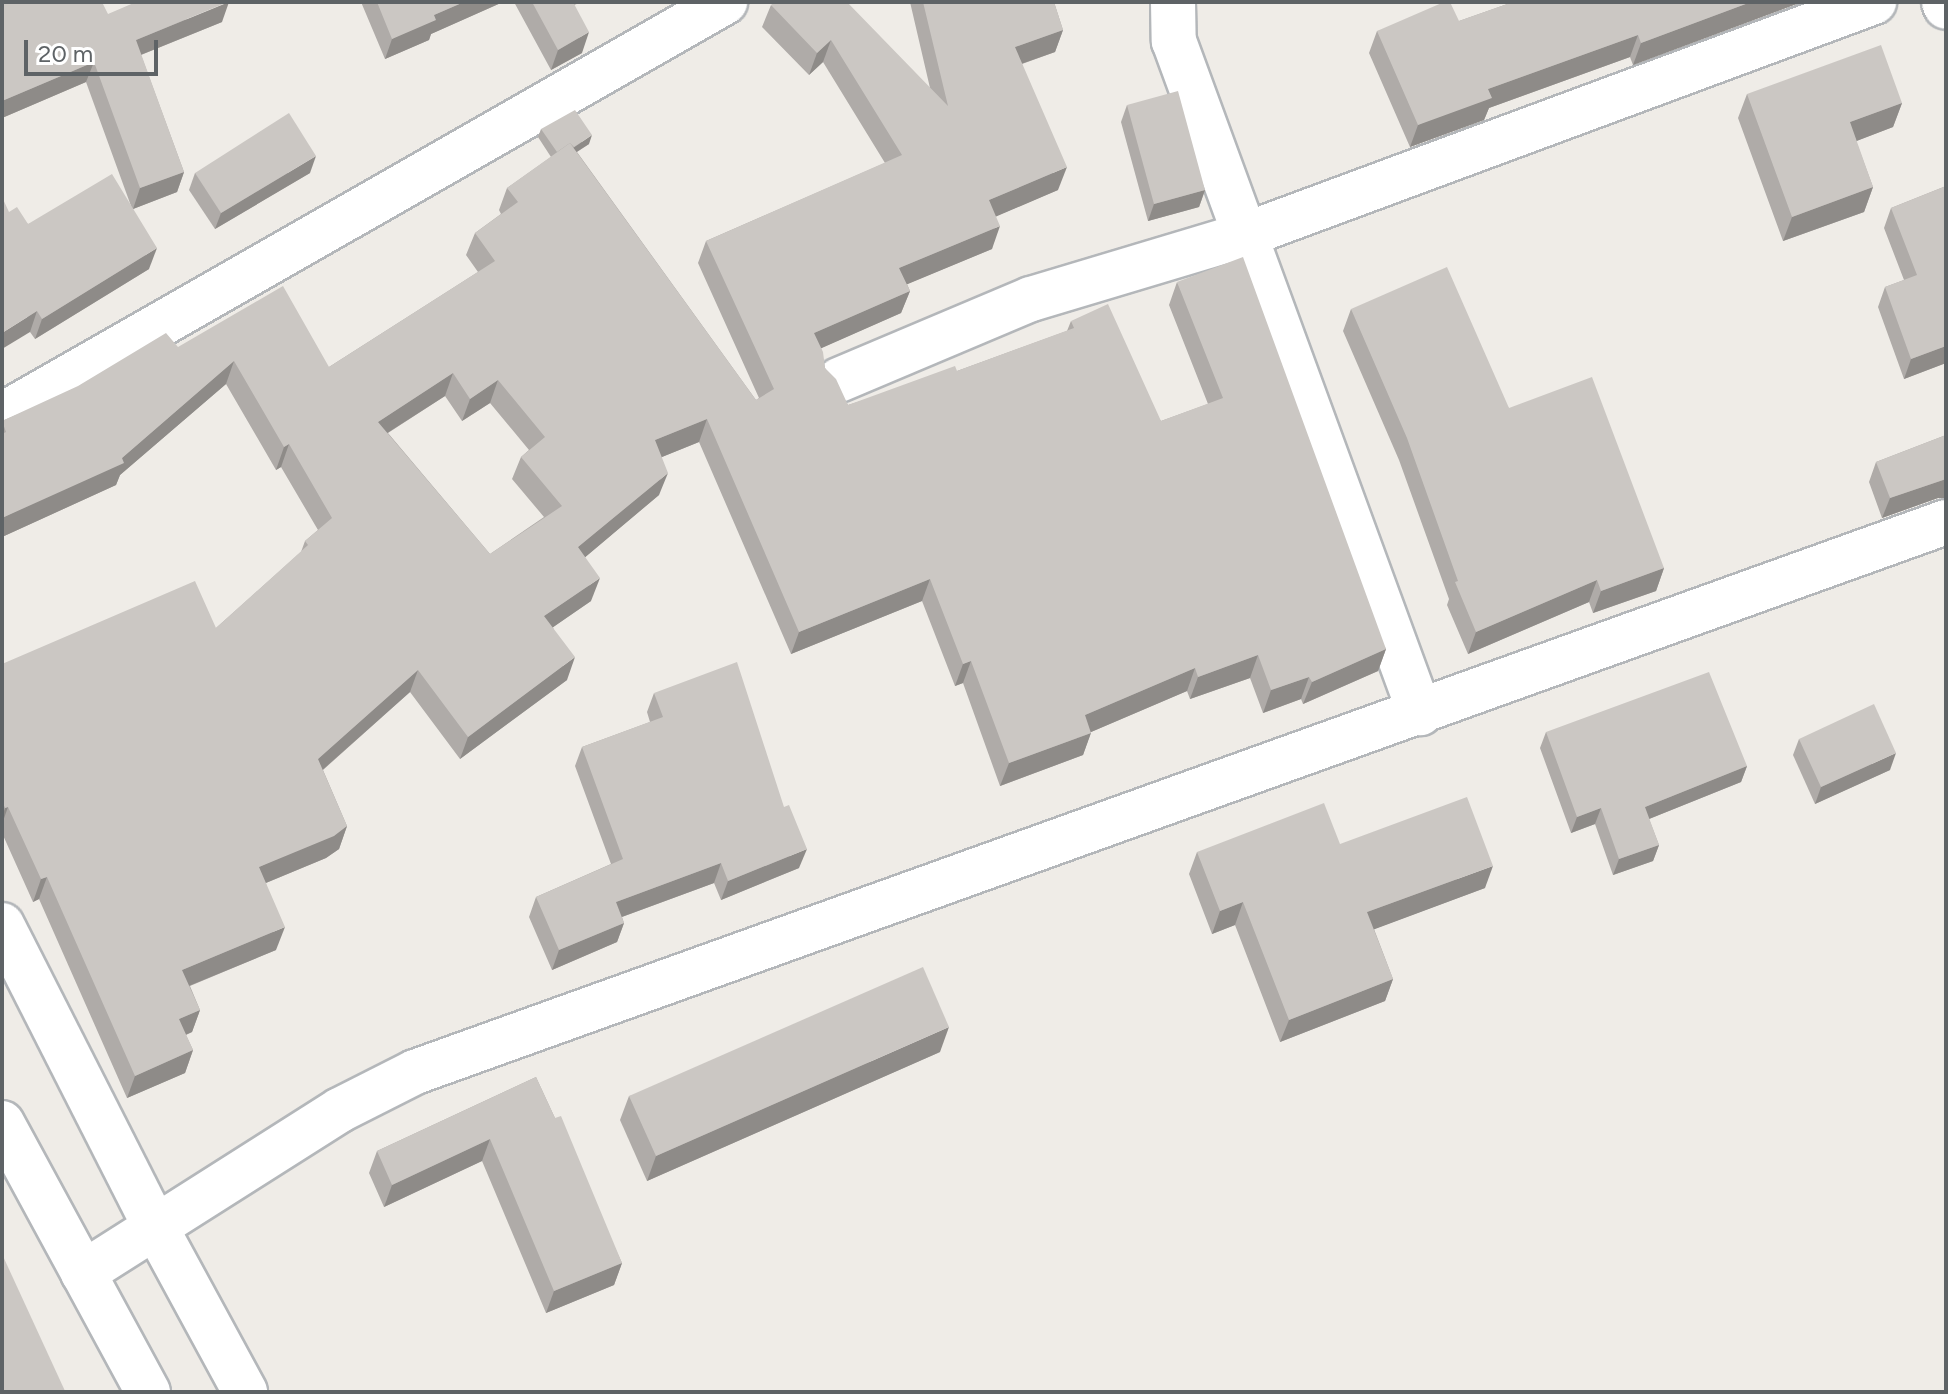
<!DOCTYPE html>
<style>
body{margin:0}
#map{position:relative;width:1948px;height:1394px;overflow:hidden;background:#efece7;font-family:Figtree,sans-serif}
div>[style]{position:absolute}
.roads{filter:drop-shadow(2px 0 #b4b7ba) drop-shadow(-2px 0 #b4b7ba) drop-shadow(0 2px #b4b7ba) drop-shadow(0 -2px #b4b7ba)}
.minor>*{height:44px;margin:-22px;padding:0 22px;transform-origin:22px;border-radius:22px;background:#fff}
.wall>*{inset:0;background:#afaba8}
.shaded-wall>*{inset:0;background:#8e8b88}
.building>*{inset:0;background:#cbc7c3}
span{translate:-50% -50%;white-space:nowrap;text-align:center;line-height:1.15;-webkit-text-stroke:8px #fff;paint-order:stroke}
.frame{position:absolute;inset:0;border:4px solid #5e6366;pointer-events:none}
.scale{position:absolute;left:24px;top:40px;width:134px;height:36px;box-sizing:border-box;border:4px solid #5e6366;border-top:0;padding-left:10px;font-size:24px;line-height:28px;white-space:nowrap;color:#5e6366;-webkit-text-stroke:6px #fff;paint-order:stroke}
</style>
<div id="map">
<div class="roads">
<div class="minor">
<div style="left:1173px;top:2px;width:39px;rotate:89deg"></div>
<div style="left:1174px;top:41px;width:716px;rotate:69.89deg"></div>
<div style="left:1944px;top:2px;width:5px;rotate:68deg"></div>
<div style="left:839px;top:380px;width:208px;rotate:-22.9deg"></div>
<div style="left:1031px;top:299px;width:223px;rotate:-16.7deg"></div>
<div style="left:1245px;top:235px;width:671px;rotate:-20.33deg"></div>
<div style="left:2px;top:415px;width:833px;rotate:-29.74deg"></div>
<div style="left:2px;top:925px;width:338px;rotate:63.1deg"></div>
<div style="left:155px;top:1226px;width:189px;rotate:61.5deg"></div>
<div style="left:2px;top:1123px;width:306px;rotate:61.5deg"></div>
<div style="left:83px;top:1273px;width:304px;rotate:-32.4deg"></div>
<div style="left:340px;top:1110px;width:84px;rotate:-26.9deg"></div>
<div style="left:415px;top:1072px;width:1627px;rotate:-19.76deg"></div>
</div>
</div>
<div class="wall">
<div style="clip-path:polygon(2px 2px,108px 14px,222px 22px,141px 55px,184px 172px,177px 192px,133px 209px,149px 269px,35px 339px,30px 332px,9px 212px,28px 224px,131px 206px,86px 82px,2px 118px)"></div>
<div style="clip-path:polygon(361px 2px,503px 2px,431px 34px,429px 40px,385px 59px)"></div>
<div style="clip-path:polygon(514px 2px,582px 2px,574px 5px,582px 53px,551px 70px)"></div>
<div style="clip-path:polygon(evenodd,910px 2px,1054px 2px,1063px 30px,1055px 52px,1022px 64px,1058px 190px,996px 216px,992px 249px,907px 284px,910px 291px,901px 313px,821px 348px,825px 368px,848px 405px,957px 371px,1067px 331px,1071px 321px,1161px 421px,1208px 404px,1169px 305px,1177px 282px,1386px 649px,1378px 671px,1303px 704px,1301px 699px,1263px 713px,1250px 678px,1190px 699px,1187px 691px,1091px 732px,1083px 755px,1000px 786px,963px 683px,955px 686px,922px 601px,791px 654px,699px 442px,662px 457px,659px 495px,585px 557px,591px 601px,553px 627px,567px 680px,460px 759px,410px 692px,323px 770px,347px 826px,339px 849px,326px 858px,266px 883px,276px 950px,190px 986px,200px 1010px,192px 1032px,186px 1035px,193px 1050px,185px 1073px,127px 1098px,39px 899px,33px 902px,2px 833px,2px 664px,216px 628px,301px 552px,305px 541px,318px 530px,281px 467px,276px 470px,226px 384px,120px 475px,116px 485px,2px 537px,2px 421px,178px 347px,329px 367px,478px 272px,466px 255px,475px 233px,501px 214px,499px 210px,507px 188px,551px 157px,538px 137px,541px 129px,589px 144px,577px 152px,756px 400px,759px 398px,698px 263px,706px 241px,885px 163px,823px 62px,809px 75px,762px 27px,771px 5px,930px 88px,910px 2px,445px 396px,462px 421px,490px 403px,529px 450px,521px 457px,512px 479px,544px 517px,490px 554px,388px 433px,445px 396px)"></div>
<div style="clip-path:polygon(1513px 2px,1802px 2px,1633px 65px,1630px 57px,1489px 108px,1484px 120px,1410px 147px,1369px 53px,1377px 31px,1459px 21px)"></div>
<div style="clip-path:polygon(1747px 94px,1902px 103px,1893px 127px,1856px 141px,1873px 187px,1864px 212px,1783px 241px,1738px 118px)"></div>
<div style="clip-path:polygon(1127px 105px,1205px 190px,1199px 207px,1148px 221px,1121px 122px)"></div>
<div style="clip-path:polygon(195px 173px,310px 173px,215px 229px,189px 190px)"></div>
<div style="clip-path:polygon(1946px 186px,1946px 363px,1904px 379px,1878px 307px,1885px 287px,1904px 280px,1884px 228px,1891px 208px)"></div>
<div style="clip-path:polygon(1351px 309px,1509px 408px,1664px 568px,1656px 591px,1593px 613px,1589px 602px,1468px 654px,1447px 605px,1449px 599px,1399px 460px,1343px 331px)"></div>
<div style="clip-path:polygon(1946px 435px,1946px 498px,1938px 498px,1882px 518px,1869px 482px,1876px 462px)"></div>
<div style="clip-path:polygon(654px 693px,799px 868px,721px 900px,714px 883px,622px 917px,624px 923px,617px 942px,552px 970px,529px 917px,536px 897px,611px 864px,575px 766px,582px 747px,650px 722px,647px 712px)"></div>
<div style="clip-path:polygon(1546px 732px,1747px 766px,1741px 782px,1649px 819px,1659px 845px,1653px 861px,1613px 875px,1595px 824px,1571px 833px,1540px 748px)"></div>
<div style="clip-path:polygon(1799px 739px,1890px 770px,1815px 804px,1793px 755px)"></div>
<div style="clip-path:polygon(1340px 844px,1485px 888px,1374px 929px,1393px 979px,1385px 1001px,1280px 1042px,1235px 925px,1212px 934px,1189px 874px,1197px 852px)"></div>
<div style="clip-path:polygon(940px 1052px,647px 1181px,620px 1120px,629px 1096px)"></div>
<div style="clip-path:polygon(536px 1077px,622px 1263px,614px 1285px,546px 1313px,482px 1161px,384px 1207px,369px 1173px,377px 1151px)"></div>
</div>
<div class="shaded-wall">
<div style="clip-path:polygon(229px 2px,222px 22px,128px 60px,136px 40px)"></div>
<div style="clip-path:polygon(464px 2px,503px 2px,431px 34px,429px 40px,385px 59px,392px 39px,434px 15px)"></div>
<div style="clip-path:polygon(1751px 2px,1802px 2px,1633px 65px,1641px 43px)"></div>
<div style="clip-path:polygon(1063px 30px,1055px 52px,1007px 69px,1015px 47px)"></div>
<div style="clip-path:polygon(589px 32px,582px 53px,551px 70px,558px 50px)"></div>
<div style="clip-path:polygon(1638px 35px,1630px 57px,1489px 108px,1484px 120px,1410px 147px,1418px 125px,1488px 89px)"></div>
<div style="clip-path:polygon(831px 40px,823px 62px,809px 75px,817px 53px)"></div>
<div style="clip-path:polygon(94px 62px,86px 82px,2px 118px,2px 101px)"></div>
<div style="clip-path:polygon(1902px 103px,1893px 127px,1841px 147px,1850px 122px)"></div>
<div style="clip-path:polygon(592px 135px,589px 144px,556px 165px,560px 157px)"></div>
<div style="clip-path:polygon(316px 156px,310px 173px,215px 229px,221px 213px)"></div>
<div style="clip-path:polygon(1067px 167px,1058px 190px,981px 223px,989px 200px)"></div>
<div style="clip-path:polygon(184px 172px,177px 192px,133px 209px,140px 188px)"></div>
<div style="clip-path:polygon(1873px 187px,1864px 212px,1783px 241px,1792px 217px)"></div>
<div style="clip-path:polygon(1205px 190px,1199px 207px,1148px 221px,1154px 204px)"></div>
<div style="clip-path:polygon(1000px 226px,992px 249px,891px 291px,899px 268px)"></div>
<div style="clip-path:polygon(157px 248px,149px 269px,35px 339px,42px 319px)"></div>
<div style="clip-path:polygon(910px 291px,901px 313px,806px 355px,814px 333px)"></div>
<div style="clip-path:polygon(37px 311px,30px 332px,2px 349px,2px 333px)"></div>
<div style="clip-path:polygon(1946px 346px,1946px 363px,1904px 379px,1911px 359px)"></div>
<div style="clip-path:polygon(234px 361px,226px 384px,120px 475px,116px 485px,2px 537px,2px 518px,122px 458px)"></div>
<div style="clip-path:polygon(453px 373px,445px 396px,370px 444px,378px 422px)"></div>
<div style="clip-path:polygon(498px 380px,490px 403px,462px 421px,470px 399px)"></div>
<div style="clip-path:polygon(707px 419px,699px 442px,647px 463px,655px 440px)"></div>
<div style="clip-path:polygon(289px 444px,281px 467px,276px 470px,284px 447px)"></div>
<div style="clip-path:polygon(668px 473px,659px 495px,570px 570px,578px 547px)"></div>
<div style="clip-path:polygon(1946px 479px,1946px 498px,1938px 498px,1882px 518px,1890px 498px)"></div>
<div style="clip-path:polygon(1664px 568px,1656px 591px,1593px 613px,1601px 591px)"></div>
<div style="clip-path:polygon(600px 578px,591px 601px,536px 639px,544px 616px)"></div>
<div style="clip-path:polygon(930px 579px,922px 601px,791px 654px,799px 632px)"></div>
<div style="clip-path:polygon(1597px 580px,1589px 602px,1468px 654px,1476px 632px)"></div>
<div style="clip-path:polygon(1386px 649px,1378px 671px,1303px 704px,1312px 682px)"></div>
<div style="clip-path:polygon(1258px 655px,1250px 678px,1190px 699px,1198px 677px)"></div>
<div style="clip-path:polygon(575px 657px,567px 680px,460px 759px,468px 737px)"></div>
<div style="clip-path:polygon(971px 661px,963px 683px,955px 686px,963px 664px)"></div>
<div style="clip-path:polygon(1195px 668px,1187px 691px,1077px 738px,1085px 715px)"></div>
<div style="clip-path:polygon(418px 670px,410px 692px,310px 781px,318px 759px)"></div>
<div style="clip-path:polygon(1309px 677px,1301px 699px,1263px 713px,1271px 690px)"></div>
<div style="clip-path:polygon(1091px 733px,1083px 755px,1000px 786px,1009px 763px)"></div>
<div style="clip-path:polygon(1896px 753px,1890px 770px,1815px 804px,1821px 787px)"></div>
<div style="clip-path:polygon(1747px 766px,1741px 782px,1639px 823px,1645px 807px)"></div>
<div style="clip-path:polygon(8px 807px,2px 824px,2px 817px,5px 808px)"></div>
<div style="clip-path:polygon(1601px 808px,1595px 824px,1571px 833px,1577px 817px)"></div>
<div style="clip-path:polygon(347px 826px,339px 849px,326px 858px,251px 889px,259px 867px)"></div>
<div style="clip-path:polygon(1659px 845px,1653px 861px,1613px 875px,1619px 859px)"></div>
<div style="clip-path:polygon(807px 849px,799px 868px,721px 900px,728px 881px)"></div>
<div style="clip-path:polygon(721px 863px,714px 883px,608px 922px,616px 902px)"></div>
<div style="clip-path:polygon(1493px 866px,1485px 888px,1359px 935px,1367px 912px)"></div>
<div style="clip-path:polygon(47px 877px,39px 899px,33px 902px,41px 879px)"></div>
<div style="clip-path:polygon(1243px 902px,1235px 925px,1212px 934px,1220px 911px)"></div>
<div style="clip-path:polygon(624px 923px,617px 942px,552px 970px,559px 950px)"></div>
<div style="clip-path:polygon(285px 927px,276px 950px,174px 992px,182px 970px)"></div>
<div style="clip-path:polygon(1393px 979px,1385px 1001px,1280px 1042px,1289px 1020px)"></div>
<div style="clip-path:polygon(200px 1010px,192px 1032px,171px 1041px,179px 1019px)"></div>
<div style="clip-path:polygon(949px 1027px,940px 1052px,647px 1181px,656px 1156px)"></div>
<div style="clip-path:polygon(193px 1050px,185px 1073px,127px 1098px,135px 1076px)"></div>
<div style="clip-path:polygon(490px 1139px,482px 1161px,384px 1207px,392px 1185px)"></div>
<div style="clip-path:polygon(622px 1263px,614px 1285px,546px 1313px,554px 1291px)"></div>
</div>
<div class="building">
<div style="clip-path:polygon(2px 2px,102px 2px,108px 14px,136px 2px,228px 2px,136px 40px,184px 172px,140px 188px,94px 62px,2px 101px)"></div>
<div style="clip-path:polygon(377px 2px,464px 2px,434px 15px,436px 20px,392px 39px)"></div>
<div style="clip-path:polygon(532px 2px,573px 2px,589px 32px,558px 50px)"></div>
<div style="clip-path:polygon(evenodd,774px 2px,847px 2px,948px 106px,923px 2px,1054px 2px,1063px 30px,1015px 47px,1067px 167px,989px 200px,1000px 226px,899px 268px,910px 291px,814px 333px,823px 352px,825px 368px,836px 379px,848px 405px,955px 366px,957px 371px,1074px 328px,1071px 321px,1108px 304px,1161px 421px,1223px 398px,1177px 282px,1243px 257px,1386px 649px,1312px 682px,1309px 677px,1271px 690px,1258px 655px,1198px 677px,1195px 668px,1085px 715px,1091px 733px,1009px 763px,971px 661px,963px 664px,930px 579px,799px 632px,707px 419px,655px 440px,668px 473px,578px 547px,600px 578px,544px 616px,575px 657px,468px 737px,418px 670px,318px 759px,347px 826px,334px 836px,259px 867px,285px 927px,182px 970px,200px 1010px,179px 1019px,193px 1050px,135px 1076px,47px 877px,41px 879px,8px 807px,5px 808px,2px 801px,2px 664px,195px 581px,216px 628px,308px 545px,305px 541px,332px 518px,289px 444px,284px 447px,234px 361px,122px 458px,124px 463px,2px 518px,2px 434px,6px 432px,2px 421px,78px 386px,166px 333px,178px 347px,283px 286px,329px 367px,495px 261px,475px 233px,518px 202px,507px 188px,570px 143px,756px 400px,774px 389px,706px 241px,902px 155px,831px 40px,817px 53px,771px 5px,774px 2px,453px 373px,470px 399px,498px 380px,545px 437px,521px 457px,562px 506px,490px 554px,378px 422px,453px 373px)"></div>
<div style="clip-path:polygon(1444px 2px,1450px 2px,1459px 21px,1513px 2px,1751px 2px,1641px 43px,1638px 35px,1488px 89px,1492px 98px,1418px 125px,1377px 31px)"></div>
<div style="clip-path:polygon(1881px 45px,1902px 103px,1850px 122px,1873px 187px,1792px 217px,1747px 94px)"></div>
<div style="clip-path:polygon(1178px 91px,1205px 190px,1154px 204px,1127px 105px)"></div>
<div style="clip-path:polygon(575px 110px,592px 135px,574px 147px,570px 143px,557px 152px,541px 129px)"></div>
<div style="clip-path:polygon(289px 113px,316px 156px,221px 213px,195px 173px)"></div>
<div style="clip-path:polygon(112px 174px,157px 248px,42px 319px,37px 311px,2px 333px,2px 197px,9px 212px,17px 207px,28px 224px)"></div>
<div style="clip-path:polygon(1946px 186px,1946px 346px,1911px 359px,1885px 287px,1917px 275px,1891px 208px)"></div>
<div style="clip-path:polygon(1447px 267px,1509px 408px,1592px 377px,1664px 568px,1601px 591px,1597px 580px,1476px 632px,1455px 582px,1458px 581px,1407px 438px,1351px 309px)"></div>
<div style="clip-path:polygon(1946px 435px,1946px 479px,1890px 498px,1876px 462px)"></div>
<div style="clip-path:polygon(737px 662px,784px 807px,789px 805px,807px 849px,728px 881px,721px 863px,616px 902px,624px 923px,559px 950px,536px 897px,623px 859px,582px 747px,663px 717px,654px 693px)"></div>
<div style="clip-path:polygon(1709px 672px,1747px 766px,1645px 807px,1659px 845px,1619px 859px,1601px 808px,1577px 817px,1546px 732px)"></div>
<div style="clip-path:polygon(1874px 704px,1896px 753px,1821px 787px,1799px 739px)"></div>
<div style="clip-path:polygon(1467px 797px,1493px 866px,1367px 912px,1393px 979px,1289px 1020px,1243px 902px,1220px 911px,1197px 852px,1324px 803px,1340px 844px)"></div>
<div style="clip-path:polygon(923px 967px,949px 1027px,656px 1156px,629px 1096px)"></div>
<div style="clip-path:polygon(536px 1077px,555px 1118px,561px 1116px,622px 1263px,554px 1291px,490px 1139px,392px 1185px,377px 1151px)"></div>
<div style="clip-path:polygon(2px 1254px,65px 1391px,62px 1392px,2px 1392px)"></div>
</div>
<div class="frame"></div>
<div class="scale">20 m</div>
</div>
